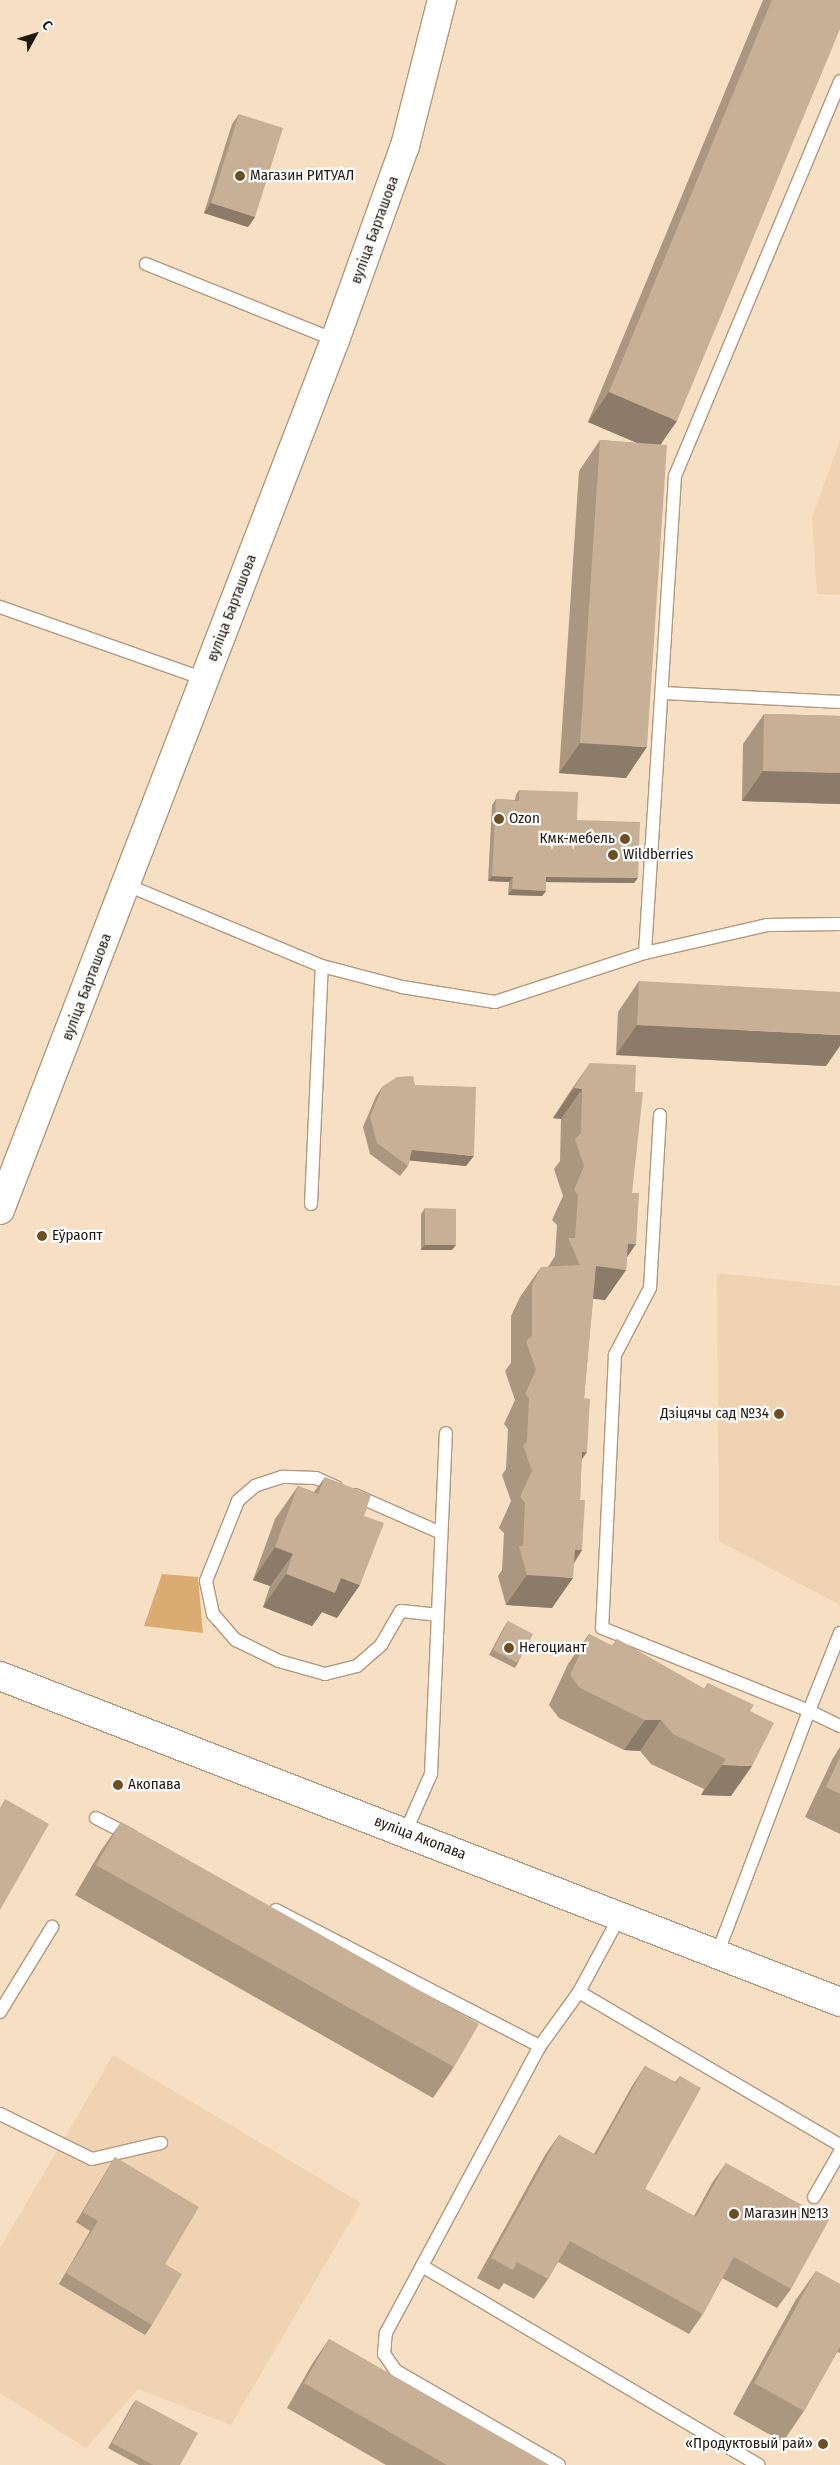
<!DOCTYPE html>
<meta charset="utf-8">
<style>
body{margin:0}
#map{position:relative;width:840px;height:2465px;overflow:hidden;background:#f7dfc3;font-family:"Fira Sans Condensed",sans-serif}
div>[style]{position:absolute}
.built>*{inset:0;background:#f0d3b2}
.green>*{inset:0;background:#dbac72}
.roads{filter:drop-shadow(1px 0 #b0997f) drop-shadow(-1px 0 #b0997f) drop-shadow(0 1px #b0997f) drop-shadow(0 -1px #b0997f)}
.lane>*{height:12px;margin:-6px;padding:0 6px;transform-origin:6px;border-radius:6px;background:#fff}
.secondary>*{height:28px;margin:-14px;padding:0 14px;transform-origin:14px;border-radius:14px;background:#fff}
.wall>*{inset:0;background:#ab9780}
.shaded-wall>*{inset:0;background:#8b7b68}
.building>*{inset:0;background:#c7b095}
.dots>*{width:14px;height:14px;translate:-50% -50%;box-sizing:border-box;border:2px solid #fff;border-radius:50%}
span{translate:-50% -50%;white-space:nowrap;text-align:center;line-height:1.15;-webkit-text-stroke:4.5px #fff;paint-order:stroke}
.poi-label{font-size:15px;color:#20180e}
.left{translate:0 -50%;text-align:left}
.right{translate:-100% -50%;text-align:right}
.street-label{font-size:15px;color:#20180e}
.north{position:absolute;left:10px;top:10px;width:50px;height:50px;-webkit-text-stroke:4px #fff;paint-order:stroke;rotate:51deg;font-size:14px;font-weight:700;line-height:20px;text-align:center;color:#20180e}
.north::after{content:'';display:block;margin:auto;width:18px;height:22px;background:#20180e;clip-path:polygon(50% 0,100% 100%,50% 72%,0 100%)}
</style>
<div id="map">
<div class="built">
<div style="clip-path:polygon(840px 440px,840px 595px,817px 594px,812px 518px)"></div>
<div style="clip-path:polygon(717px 1273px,840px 1286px,840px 1605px,719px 1541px)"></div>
<div style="clip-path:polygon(113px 2055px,361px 2203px,231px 2425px,138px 2389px,86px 2448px,0 2393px,0 2248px)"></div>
</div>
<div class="green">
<div style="clip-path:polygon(162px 1574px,198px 1577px,203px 1633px,144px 1626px)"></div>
</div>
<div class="roads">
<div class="lane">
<div style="left:146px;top:264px;width:204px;rotate:21.9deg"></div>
<div style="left:0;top:607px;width:216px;rotate:19.4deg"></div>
<div style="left:664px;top:693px;width:176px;rotate:2.9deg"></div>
<div style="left:127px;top:885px;width:211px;rotate:22.6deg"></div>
<div style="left:322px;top:966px;width:83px;rotate:14.7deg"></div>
<div style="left:402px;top:987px;width:94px;rotate:9.2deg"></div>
<div style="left:495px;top:1002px;width:158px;rotate:-18.1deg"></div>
<div style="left:645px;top:953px;width:478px;rotate:-86.4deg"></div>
<div style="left:675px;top:476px;width:428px;rotate:-67.3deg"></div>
<div style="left:645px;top:953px;width:125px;rotate:-12.9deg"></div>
<div style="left:767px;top:925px;width:73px;rotate:-0.8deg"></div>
<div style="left:660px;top:1115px;width:173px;rotate:93.3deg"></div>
<div style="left:650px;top:1288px;width:76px;rotate:117.6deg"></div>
<div style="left:615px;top:1355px;width:273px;rotate:92.7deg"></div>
<div style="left:602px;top:1628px;width:223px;rotate:21.8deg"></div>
<div style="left:809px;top:1711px;width:260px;rotate:110.7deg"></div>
<div style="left:311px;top:1204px;width:238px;rotate:-87.4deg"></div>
<div style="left:336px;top:1487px;width:22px;rotate:-156deg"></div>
<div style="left:316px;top:1478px;width:34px;rotate:-178deg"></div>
<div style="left:282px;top:1477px;width:28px;rotate:162deg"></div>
<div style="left:255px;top:1486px;width:23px;rotate:139deg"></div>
<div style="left:238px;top:1501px;width:86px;rotate:111.8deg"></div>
<div style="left:206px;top:1581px;width:34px;rotate:78deg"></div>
<div style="left:213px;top:1614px;width:35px;rotate:49deg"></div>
<div style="left:236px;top:1640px;width:48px;rotate:26deg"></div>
<div style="left:279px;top:1661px;width:48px;rotate:15.8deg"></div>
<div style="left:325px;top:1674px;width:33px;rotate:-14deg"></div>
<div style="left:357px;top:1666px;width:32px;rotate:-41deg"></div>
<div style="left:381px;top:1645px;width:39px;rotate:-60deg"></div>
<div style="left:401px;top:1611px;width:36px;rotate:6deg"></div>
<div style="left:355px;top:1495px;width:92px;rotate:23.8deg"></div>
<div style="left:840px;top:1633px;width:84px;rotate:111.7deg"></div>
<div style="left:809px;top:1711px;width:34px;rotate:26deg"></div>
<div style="left:96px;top:1818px;width:39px;rotate:27deg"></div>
<div style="left:405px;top:1833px;width:64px;rotate:-66.2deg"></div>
<div style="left:431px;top:1774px;width:341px;rotate:-87.5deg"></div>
<div style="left:276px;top:1910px;width:297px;rotate:27.3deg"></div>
<div style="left:579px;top:1992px;width:303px;rotate:30.4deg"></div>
<div style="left:0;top:2012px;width:100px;rotate:-58.5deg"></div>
<div style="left:0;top:2114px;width:102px;rotate:26.1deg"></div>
<div style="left:92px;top:2159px;width:71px;rotate:-13.1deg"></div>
<div style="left:814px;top:2197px;width:52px;rotate:-60deg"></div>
<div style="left:422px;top:2266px;width:391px;rotate:30.6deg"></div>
<div style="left:559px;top:2465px;width:188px;rotate:-150deg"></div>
<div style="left:396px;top:2371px;width:21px;rotate:-125deg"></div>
<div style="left:384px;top:2354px;width:21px;rotate:-85deg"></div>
<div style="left:386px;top:2333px;width:326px;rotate:-61.8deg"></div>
<div style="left:540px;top:2046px;width:67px;rotate:-54.2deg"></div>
<div style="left:579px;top:1992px;width:86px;rotate:-61.7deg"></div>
</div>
<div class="secondary">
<div style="left:0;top:1210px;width:932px;rotate:-68.94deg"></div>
<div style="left:335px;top:340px;width:206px;rotate:-70.2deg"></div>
<div style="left:405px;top:146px;width:151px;rotate:-75.8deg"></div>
<div style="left:0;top:1676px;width:901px;rotate:21.21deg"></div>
</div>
</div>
<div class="wall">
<div style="clip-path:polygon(763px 0,840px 0,661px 445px,626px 778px,559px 773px,579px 471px,600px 440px,637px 443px,588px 422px)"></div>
<div style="clip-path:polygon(239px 114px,255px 217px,248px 227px,204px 213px,232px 124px)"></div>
<div style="clip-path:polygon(764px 714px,840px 716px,840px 804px,742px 801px,743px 744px)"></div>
<div style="clip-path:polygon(519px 790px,577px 820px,634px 883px,546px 882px,546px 891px,542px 896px,508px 895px,509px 882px,488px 881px,492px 805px,496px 799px,515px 800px,516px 795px)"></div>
<div style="clip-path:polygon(639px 981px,826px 1066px,616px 1055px,618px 1012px)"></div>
<div style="clip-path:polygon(590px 1063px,635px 1092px,632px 1193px,626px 1270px,605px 1300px,593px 1298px,584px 1398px,580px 1500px,582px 1550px,575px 1562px,552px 1608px,506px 1605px,498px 1576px,502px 1570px,504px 1533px,499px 1528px,511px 1501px,502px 1475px,506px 1469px,508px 1429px,504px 1424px,515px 1400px,505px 1371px,511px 1363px,511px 1316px,520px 1297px,541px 1267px,548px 1267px,555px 1256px,557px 1225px,552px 1220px,563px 1196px,554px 1169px,560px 1161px,561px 1119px,553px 1118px,569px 1093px)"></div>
<div style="clip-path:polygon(415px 1085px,466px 1166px,409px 1160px,408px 1166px,400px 1176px,370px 1154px,363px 1127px,376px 1096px,383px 1086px)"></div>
<div style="clip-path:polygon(425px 1208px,452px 1250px,421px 1250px,421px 1214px)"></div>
<div style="clip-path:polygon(325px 1477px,364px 1516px,337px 1618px,322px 1612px,312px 1626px,263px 1607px,270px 1586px,253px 1580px,275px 1519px,298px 1486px,314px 1492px)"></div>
<div style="clip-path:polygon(508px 1621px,518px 1663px,515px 1668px,489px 1655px,504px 1627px)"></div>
<div style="clip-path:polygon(589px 1634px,612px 1646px,617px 1639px,704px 1689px,708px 1683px,750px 1711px,731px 1796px,701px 1795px,704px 1789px,651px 1764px,640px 1751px,624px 1750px,559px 1718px,549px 1705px,568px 1664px)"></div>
<div style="clip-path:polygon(840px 1747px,840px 1834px,805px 1817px,833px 1758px)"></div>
<div style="clip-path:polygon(121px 1822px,454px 2067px,433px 2098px,75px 1895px,100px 1852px)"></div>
<div style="clip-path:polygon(645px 2066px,675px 2082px,680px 2076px,645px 2189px,694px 2216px,712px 2183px,726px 2163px,791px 2289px,777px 2308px,722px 2278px,703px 2314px,689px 2334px,558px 2262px,548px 2279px,534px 2299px,504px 2283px,499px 2290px,477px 2278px,545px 2155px,559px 2135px,594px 2154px,632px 2086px)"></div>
<div style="clip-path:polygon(115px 2157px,165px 2264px,152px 2325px,145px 2335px,59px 2284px,90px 2231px,76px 2222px,108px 2168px)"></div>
<div style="clip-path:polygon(816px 2271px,840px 2284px,840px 2353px,837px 2352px,804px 2411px,783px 2442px,733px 2414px,795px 2301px)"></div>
<div style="clip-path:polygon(329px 2339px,549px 2465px,386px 2465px,287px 2408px,312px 2364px)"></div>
<div style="clip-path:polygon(136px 2400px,180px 2465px,139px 2465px,108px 2448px,132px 2405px)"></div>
</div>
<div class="shaded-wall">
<div style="clip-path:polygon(211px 203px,255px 217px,248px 227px,204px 213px)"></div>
<div style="clip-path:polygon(609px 392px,677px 421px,656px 451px,588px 422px)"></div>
<div style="clip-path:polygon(580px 743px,647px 747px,626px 778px,559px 773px)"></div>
<div style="clip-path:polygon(763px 771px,840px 773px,840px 804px,742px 801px)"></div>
<div style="clip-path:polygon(492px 876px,513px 877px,509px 882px,488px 881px)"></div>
<div style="clip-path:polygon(546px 877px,638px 878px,634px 883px,543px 882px)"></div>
<div style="clip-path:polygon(512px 889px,546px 891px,542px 896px,508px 895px)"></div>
<div style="clip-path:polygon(637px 1025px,840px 1035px,840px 1046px,826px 1066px,616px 1055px)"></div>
<div style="clip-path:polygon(574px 1088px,582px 1089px,561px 1119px,553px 1118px)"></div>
<div style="clip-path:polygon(412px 1150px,474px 1156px,466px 1166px,405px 1160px)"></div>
<div style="clip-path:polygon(628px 1244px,636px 1244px,619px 1269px,626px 1270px,605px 1300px,575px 1297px,596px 1266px)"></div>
<div style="clip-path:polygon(425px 1245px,456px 1245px,452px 1250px,421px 1250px)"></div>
<div style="clip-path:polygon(582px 1452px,587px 1452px,566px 1482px)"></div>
<div style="clip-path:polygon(275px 1547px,293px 1554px,270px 1586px,253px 1580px)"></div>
<div style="clip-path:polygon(575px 1550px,582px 1550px,564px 1577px,573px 1578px,552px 1608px,506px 1605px,527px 1575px)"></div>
<div style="clip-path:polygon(286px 1574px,341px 1578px,360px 1585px,337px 1618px,322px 1612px,312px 1626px,263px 1607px)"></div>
<div style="clip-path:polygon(645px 1720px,661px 1720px,640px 1751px,624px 1750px)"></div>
<div style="clip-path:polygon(722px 1765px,752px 1766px,731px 1796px,701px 1795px)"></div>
</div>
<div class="building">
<div style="clip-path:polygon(772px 0,840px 0,840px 29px,677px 421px,609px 392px)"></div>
<div style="clip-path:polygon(239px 114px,283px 128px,255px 217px,211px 203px)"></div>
<div style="clip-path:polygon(600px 440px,667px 445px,647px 747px,580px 743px)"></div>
<div style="clip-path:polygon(764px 714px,840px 716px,840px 773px,763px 771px)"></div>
<div style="clip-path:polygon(519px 790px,578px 792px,577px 820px,640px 822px,638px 878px,546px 877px,546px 891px,512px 889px,513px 877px,492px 876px,496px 799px,519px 801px)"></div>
<div style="clip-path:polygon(639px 981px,840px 992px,840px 1035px,637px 1025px)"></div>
<div style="clip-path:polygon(590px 1063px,636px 1065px,635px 1092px,643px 1092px,632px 1193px,639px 1193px,636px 1244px,628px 1244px,626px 1270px,596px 1266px,584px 1398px,590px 1399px,587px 1452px,582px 1452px,580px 1500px,585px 1500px,582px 1550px,575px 1550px,573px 1578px,527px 1575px,519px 1546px,523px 1546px,525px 1503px,520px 1497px,532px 1471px,523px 1445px,527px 1442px,529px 1398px,525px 1394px,536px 1370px,526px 1341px,532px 1336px,532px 1285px,541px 1267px,580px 1265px,568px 1238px,575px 1238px,578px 1195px,574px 1190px,584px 1166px,575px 1139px,581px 1133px,582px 1089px,574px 1088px)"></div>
<div style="clip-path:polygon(413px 1076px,415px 1085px,476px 1087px,474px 1156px,412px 1150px,408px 1166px,377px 1143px,370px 1117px,383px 1086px,397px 1077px)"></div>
<div style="clip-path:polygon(425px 1208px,456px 1209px,456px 1245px,425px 1245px)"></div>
<div style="clip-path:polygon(325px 1477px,371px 1495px,364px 1516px,384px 1523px,360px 1585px,341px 1578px,335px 1593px,286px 1574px,293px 1554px,275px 1547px,298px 1486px,318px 1494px)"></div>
<div style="clip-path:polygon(508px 1621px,533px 1634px,518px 1663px,493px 1650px)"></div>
<div style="clip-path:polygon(589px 1634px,613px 1646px,617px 1639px,705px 1689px,708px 1683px,754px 1705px,750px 1711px,774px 1723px,752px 1766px,722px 1765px,726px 1759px,673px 1734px,661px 1720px,645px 1720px,580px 1688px,570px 1675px)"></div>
<div style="clip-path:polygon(840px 1757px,840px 1794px,826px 1787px)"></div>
<div style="clip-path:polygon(5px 1799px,49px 1824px,0 1910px,0 1808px)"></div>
<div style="clip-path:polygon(121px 1822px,479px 2024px,454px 2067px,96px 1865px)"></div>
<div style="clip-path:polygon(645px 2066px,676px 2083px,680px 2076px,701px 2088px,645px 2189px,696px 2217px,726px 2163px,829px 2220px,791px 2289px,734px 2257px,703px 2314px,570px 2241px,548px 2279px,517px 2262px,513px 2270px,491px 2258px,559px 2135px,596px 2155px)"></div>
<div style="clip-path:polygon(115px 2157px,199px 2207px,165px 2264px,182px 2274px,152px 2325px,66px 2273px,98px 2221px,83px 2212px)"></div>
<div style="clip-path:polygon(816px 2271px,840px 2284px,840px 2347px,804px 2411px,754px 2383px)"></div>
<div style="clip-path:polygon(329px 2339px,549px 2465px,447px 2465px,304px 2383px)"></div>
<div style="clip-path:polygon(136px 2400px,198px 2433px,180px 2465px,153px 2465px,112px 2443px)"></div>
</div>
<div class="dots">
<div style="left:240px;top:176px;background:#6e4f24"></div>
<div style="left:499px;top:819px;background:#6e4f24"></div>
<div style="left:625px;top:839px;background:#6e4f24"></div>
<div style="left:613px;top:855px;background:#6e4f24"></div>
<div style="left:42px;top:1236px;background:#6e4f24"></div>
<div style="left:779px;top:1414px;background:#6e4f24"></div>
<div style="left:509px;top:1648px;background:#6e4f24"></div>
<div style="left:118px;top:1785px;background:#6e4f24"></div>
<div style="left:734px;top:2214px;background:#6e4f24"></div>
<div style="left:823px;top:2444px;background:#6e4f24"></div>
</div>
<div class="poi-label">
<span class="left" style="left:250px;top:176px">Магазин РИТУАЛ</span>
<span class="left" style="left:509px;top:819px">Ozon</span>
<span class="right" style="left:615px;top:839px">Кмк-мебель</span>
<span class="left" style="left:623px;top:855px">Wildberries</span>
<span class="left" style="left:52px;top:1236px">Еўраопт</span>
<span class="right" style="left:769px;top:1414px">Дзіцячы сад №34</span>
<span class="left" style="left:519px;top:1648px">Негоциант</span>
<span class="left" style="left:128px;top:1785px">Акопава</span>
<span class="left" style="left:744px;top:2214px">Магазин №13</span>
<span class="right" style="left:813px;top:2444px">«Продуктовый рай»</span>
</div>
<div class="street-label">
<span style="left:375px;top:230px;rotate:-70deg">вуліца Барташова</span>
<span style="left:232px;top:608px;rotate:-69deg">вуліца Барташова</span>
<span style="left:87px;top:987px;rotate:-69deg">вуліца Барташова</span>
<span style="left:420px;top:1838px;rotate:21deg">вуліца Акопава</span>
</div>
<div class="north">С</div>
</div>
